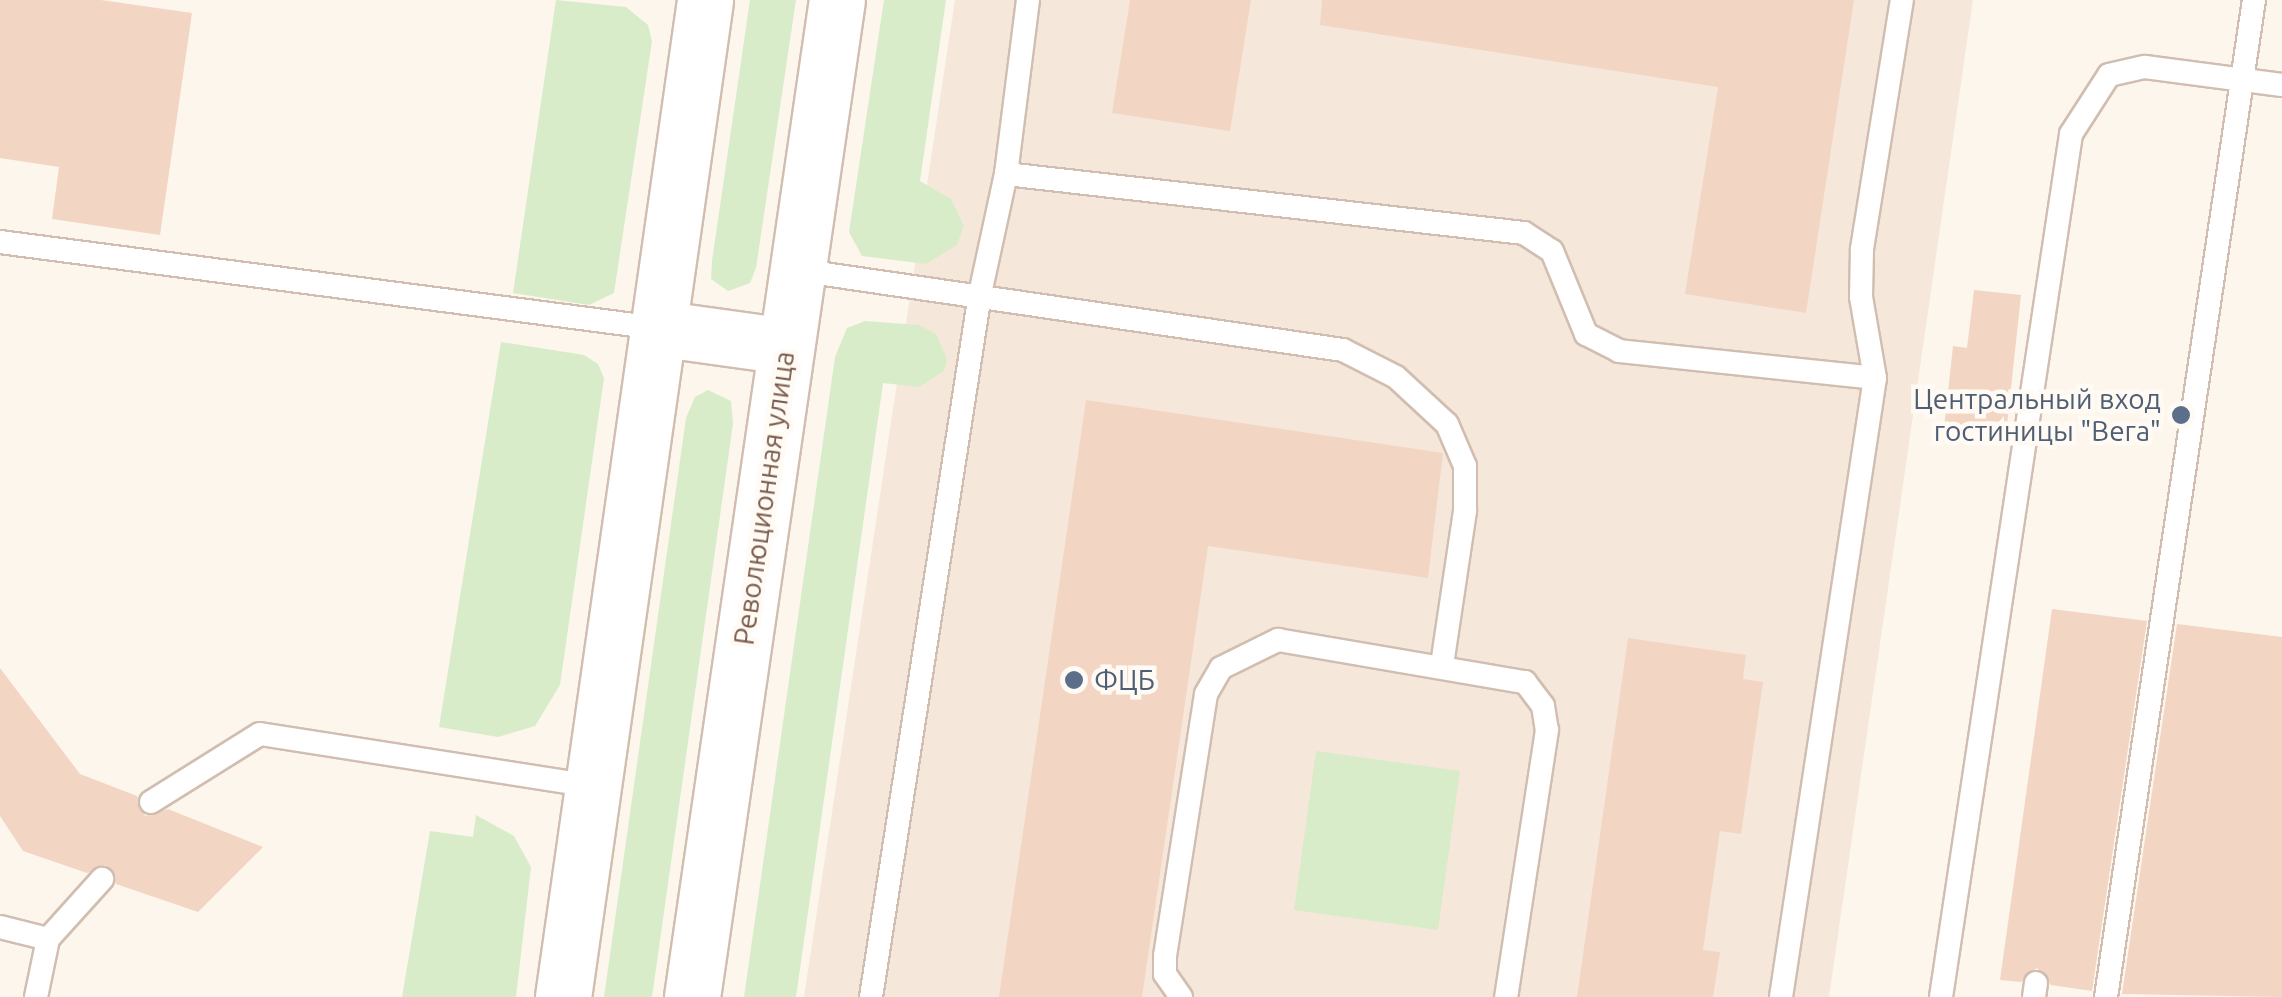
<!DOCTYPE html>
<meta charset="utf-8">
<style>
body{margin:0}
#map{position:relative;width:2282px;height:997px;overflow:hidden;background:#fdf6ec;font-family:Ubuntu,sans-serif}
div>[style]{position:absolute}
.residential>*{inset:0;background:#f5e8da}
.green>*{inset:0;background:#d8ecc9}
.building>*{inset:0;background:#f3d5c3}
.roads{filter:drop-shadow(2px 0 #d1beb0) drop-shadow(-2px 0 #d1beb0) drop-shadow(0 2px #d1beb0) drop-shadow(0 -2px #d1beb0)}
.lane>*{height:22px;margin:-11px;padding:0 11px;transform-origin:11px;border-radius:11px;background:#fff}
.secondary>*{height:55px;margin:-27.5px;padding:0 27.5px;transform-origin:27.5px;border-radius:27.5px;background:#fff}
.dots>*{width:28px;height:28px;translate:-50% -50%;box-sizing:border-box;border:5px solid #fffaf3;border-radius:50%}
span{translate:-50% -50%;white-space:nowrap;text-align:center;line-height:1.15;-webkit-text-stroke:9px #fffaf3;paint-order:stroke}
.service-label{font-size:28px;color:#4e5e75}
.right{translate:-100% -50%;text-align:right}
.left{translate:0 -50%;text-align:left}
.street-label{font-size:28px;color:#7a5c4d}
</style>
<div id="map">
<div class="residential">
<div style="clip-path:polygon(955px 0,1973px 0,1829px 997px,804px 997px)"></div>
</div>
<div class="green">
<div style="clip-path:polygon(556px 0,626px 7px,648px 25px,652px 41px,614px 293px,589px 305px,513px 293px)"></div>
<div style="clip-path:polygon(750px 0,796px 0,756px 268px,750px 283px,728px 291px,711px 279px,712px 261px)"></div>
<div style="clip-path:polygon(884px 0,946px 0,920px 181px,951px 199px,964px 226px,957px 245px,926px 264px,862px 256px,849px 232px)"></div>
<div style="clip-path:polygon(865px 321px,919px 325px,936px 334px,947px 359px,944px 371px,919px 387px,883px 383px,796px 997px,744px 997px,835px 357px,847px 328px)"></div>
<div style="clip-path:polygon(501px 342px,584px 355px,598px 364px,604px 378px,560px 685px,535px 726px,498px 737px,439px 727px)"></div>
<div style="clip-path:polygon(708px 390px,731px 401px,733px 424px,652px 997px,604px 997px,686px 418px,695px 397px)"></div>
<div style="clip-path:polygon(1316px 751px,1460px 771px,1438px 930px,1294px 910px)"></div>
<div style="clip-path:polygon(476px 815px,514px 836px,531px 867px,516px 997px,402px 997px,430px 831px,473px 837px)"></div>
</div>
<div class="building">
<div style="clip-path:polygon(0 0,101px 0,192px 13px,160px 235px,52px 219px,59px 167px,0 158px)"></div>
<div style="clip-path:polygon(1130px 0,1251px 0,1230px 131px,1112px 113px)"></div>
<div style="clip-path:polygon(1322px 0,1854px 0,1806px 313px,1685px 294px,1718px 87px,1320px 25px)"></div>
<div style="clip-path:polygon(1974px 290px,2021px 295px,2006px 435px,1944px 428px,1953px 346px,1967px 348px)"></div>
<div style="clip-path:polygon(1086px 400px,1443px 453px,1428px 578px,1208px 546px,1142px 997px,999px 997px)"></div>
<div style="clip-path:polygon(2052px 609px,2147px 621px,2092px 991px,2051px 985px,2037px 968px,2021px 982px,2000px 980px)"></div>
<div style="clip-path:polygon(2177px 624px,2282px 637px,2282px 997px,2122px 994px)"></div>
<div style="clip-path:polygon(1628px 638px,1746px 655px,1743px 679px,1763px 682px,1741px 834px,1720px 831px,1703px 950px,1720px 952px,1713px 997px,1577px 997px)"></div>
<div style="clip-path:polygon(0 668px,80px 774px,137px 796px,145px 816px,168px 809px,263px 847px,198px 912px,116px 884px,106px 865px,87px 873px,23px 851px,0 816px)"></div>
</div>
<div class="roads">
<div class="lane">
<div style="left:1006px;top:174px;width:521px;rotate:6.5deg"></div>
<div style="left:1524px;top:233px;width:33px;rotate:33deg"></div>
<div style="left:1552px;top:251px;width:90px;rotate:67.7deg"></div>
<div style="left:1586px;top:334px;width:37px;rotate:27deg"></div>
<div style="left:1619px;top:351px;width:257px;rotate:6deg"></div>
<div style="left:0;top:242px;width:663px;rotate:7.46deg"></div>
<div style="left:797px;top:270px;width:552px;rotate:8.34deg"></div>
<div style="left:1343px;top:350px;width:59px;rotate:27deg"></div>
<div style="left:1396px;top:377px;width:69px;rotate:42.7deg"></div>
<div style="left:1447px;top:424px;width:46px;rotate:66.8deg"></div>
<div style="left:1465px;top:466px;width:45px;rotate:90deg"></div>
<div style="left:1465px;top:511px;width:155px;rotate:98.5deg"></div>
<div style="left:151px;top:802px;width:128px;rotate:-32deg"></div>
<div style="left:260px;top:734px;width:337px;rotate:8.9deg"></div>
<div style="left:0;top:927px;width:49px;rotate:14deg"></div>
<div style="left:36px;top:997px;width:59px;rotate:-78.3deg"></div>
<div style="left:48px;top:939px;width:81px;rotate:-48deg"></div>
<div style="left:871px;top:997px;width:711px;rotate:-81.19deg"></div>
<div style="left:980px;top:294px;width:123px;rotate:-77.8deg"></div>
<div style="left:1006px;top:174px;width:175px;rotate:-82.8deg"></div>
<div style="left:1181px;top:997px;width:28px;rotate:-125deg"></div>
<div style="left:1165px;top:974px;width:18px;rotate:-90deg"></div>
<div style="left:1165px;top:956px;width:265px;rotate:-81.1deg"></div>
<div style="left:1206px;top:694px;width:30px;rotate:-60deg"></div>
<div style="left:1221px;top:668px;width:64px;rotate:-26.2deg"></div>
<div style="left:1278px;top:640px;width:251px;rotate:9.7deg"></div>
<div style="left:1525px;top:682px;width:30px;rotate:53deg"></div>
<div style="left:1543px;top:706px;width:24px;rotate:81deg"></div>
<div style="left:1547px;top:730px;width:270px;rotate:98.7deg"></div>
<div style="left:1781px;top:997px;width:626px;rotate:-81.37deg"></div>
<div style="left:1875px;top:378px;width:82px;rotate:-99.8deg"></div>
<div style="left:1861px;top:297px;width:48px;rotate:-88.8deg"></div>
<div style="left:1862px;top:249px;width:252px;rotate:-80.9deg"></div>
<div style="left:1941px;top:997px;width:873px;rotate:-81.43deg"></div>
<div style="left:2071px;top:134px;width:70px;rotate:-57.2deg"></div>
<div style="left:2109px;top:75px;width:37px;rotate:-13deg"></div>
<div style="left:2145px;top:67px;width:138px;rotate:7.5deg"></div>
<div style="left:2034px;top:997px;width:14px;rotate:-82deg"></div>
<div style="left:2106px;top:997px;width:1008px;rotate:-81.56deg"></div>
</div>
<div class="secondary">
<div style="left:657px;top:328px;width:130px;rotate:7.9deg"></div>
<div style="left:563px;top:997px;width:1007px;rotate:-81.89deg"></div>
<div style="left:692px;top:997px;width:1007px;rotate:-81.73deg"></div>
</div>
</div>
<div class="dots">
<div style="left:2181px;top:415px;background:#5c6f8a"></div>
<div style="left:1074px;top:680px;background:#5c6f8a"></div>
</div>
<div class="service-label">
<span class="right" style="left:2161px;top:415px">Центральный вход<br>гостиницы "Вега"</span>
<span class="left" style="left:1094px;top:680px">ФЦБ</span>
</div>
<div class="street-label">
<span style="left:764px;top:498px;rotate:-82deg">Революционная улица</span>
</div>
</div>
